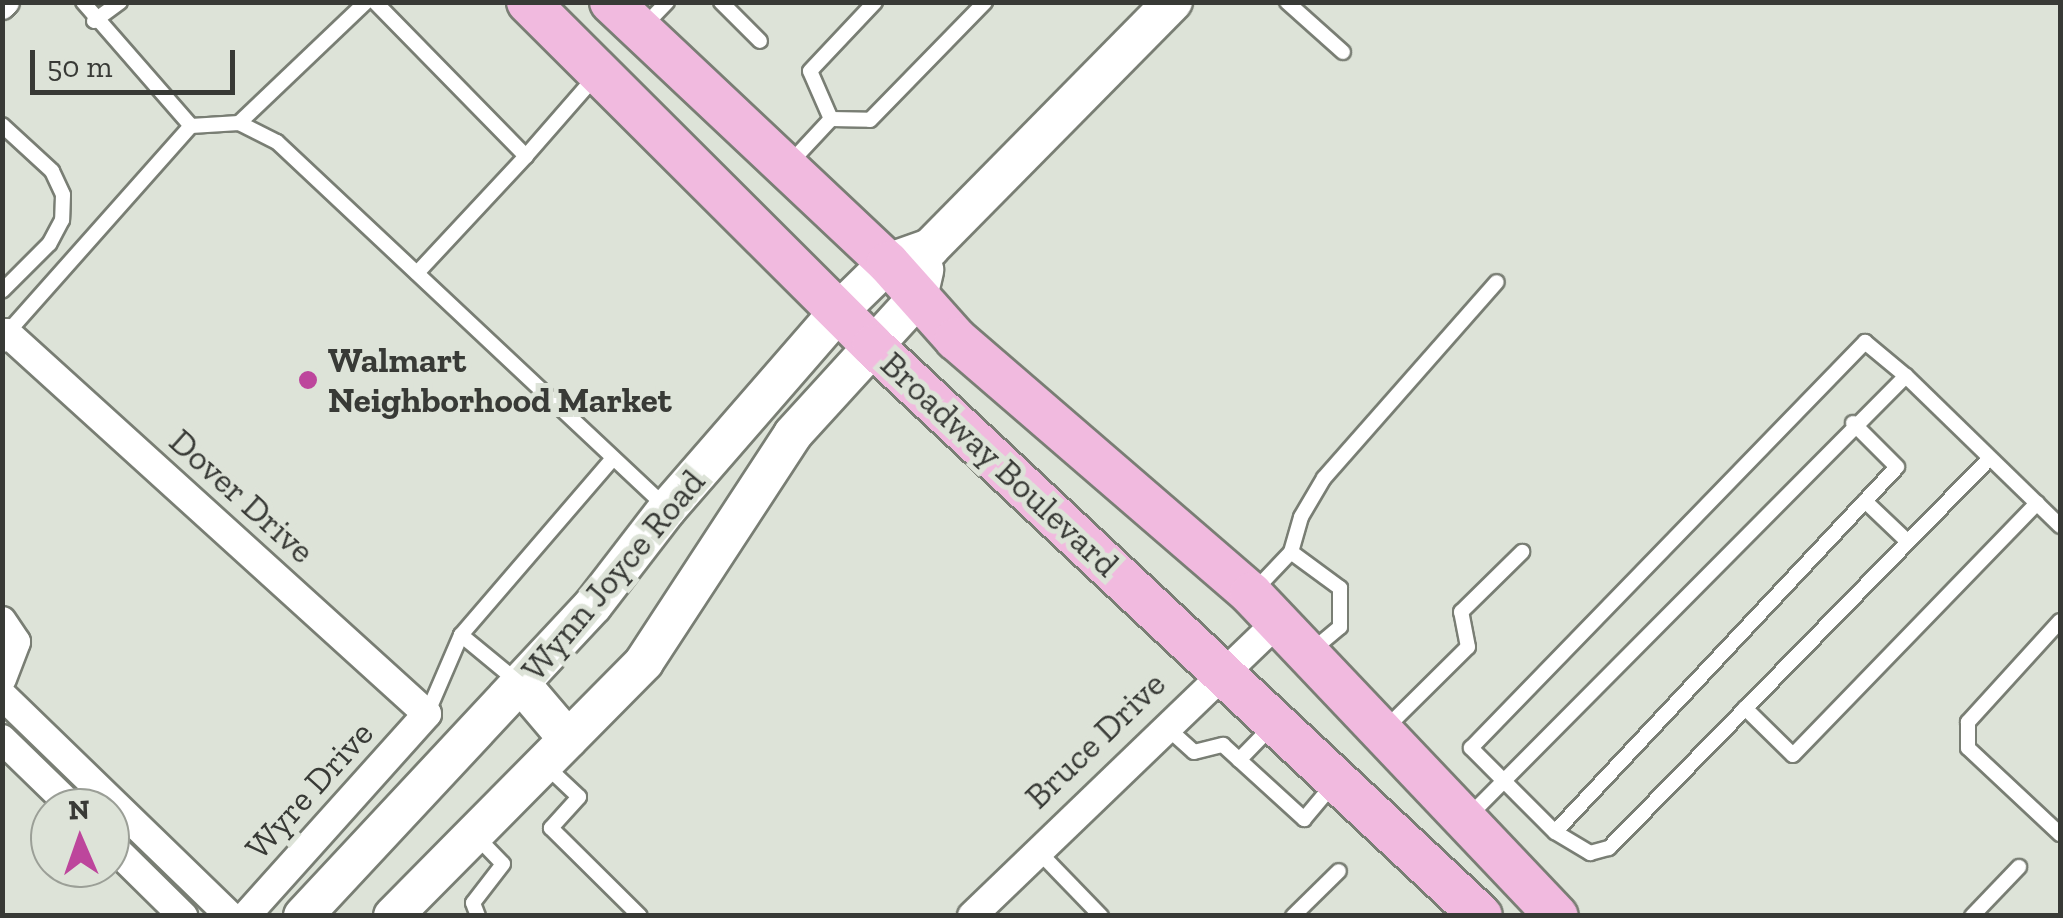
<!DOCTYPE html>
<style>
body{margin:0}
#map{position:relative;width:2063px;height:918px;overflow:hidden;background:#dde3d8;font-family:"Zilla Slab",serif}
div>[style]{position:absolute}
.roads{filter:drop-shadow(2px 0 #797e74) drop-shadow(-2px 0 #797e74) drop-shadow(0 2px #797e74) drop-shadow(0 -2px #797e74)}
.lane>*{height:14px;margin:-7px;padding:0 7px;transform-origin:7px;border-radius:7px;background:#fff}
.street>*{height:28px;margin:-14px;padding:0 14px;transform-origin:14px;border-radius:14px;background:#fff}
.secondary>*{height:38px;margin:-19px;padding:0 19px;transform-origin:19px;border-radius:19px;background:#fff}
.primary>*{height:42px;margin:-21px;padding:0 21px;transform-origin:21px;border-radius:21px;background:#f1badf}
.dots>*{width:28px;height:28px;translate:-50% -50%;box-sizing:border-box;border:5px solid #dde3d8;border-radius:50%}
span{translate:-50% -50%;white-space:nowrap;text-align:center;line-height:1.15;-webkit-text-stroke:10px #dde3d8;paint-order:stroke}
.poi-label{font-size:35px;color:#383a36;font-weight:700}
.left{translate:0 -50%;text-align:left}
.street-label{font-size:35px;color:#383a36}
.frame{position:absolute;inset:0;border:5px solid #383a36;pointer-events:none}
.north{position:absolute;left:30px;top:788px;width:100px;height:100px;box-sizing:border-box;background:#dde3d8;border:2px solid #9b9f97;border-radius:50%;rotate:358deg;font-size:28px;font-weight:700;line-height:40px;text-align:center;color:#383a36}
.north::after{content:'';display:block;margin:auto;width:35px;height:45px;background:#bd469c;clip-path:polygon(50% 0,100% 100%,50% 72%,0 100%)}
.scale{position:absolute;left:30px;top:50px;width:205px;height:45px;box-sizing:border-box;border:5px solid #383a36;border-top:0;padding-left:12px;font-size:30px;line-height:35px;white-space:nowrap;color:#383a36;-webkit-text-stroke:8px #dde3d8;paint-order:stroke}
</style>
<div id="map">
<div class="roads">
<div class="lane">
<div style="left:83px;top:2px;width:164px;rotate:48.9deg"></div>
<div style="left:375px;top:2px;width:216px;rotate:45.6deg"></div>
<div style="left:526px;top:156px;width:105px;rotate:-48.9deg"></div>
<div style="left:721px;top:2px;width:55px;rotate:45deg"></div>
<div style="left:1287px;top:2px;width:75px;rotate:41.8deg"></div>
<div style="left:94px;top:21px;width:32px;rotate:-36deg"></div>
<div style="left:644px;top:26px;width:33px;rotate:-46deg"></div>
<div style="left:831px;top:119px;width:52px;rotate:-113.6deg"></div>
<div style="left:810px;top:71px;width:95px;rotate:-46.7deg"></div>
<div style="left:239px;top:123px;width:42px;rotate:26.6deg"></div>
<div style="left:277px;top:142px;width:535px;rotate:43.18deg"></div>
<div style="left:2px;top:125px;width:68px;rotate:42.6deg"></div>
<div style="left:52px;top:171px;width:26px;rotate:65deg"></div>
<div style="left:63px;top:195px;width:25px;rotate:92deg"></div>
<div style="left:62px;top:220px;width:27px;rotate:118deg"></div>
<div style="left:49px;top:244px;width:66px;rotate:135deg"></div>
<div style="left:790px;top:163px;width:60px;rotate:-47deg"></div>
<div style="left:831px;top:119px;width:39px;rotate:1deg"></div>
<div style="left:870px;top:120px;width:165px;rotate:-45.7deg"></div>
<div style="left:417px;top:273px;width:160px;rotate:-47deg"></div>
<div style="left:7px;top:333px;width:277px;rotate:-48.4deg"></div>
<div style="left:191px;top:126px;width:48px;rotate:-3.6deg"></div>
<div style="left:239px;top:123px;width:175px;rotate:-43.6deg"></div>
<div style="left:1853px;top:423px;width:62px;rotate:45deg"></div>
<div style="left:1897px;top:467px;width:500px;rotate:133.14deg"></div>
<div style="left:1555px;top:832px;width:119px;rotate:-135deg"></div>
<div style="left:1471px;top:748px;width:566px;rotate:-45.86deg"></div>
<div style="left:1865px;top:342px;width:53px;rotate:39.7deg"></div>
<div style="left:1865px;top:501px;width:59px;rotate:43.6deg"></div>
<div style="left:1291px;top:552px;width:36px;rotate:-74deg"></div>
<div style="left:1301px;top:517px;width:45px;rotate:-59.5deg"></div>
<div style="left:1324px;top:478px;width:261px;rotate:-48.6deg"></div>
<div style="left:1255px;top:590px;width:52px;rotate:-46.5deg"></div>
<div style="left:1291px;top:552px;width:61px;rotate:36.3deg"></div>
<div style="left:1340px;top:588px;width:39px;rotate:90deg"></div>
<div style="left:1340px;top:627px;width:35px;rotate:140deg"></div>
<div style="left:2060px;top:621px;width:137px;rotate:132.3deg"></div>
<div style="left:1968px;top:722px;width:26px;rotate:90deg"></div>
<div style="left:1968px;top:748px;width:126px;rotate:43.1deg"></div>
<div style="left:518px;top:682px;width:74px;rotate:-140.5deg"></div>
<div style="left:461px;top:635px;width:233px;rotate:-49.3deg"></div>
<div style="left:1745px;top:708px;width:67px;rotate:44.4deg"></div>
<div style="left:1793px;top:755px;width:351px;rotate:-45.9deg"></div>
<div style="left:427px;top:714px;width:86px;rotate:-66.7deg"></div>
<div style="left:1164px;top:725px;width:40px;rotate:42deg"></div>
<div style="left:1194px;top:752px;width:30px;rotate:-14deg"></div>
<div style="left:1223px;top:745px;width:110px;rotate:42.4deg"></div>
<div style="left:1304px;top:819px;width:48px;rotate:-50deg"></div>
<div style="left:1384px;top:730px;width:118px;rotate:-44.7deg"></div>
<div style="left:1468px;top:647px;width:36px;rotate:-101deg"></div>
<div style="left:1461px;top:612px;width:86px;rotate:-44.5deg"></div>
<div style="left:1239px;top:760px;width:49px;rotate:-45.8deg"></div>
<div style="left:544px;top:764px;width:48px;rotate:43.3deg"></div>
<div style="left:579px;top:797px;width:42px;rotate:132.1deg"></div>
<div style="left:551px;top:828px;width:125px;rotate:44.7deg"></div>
<div style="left:1467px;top:818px;width:623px;rotate:-45.2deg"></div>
<div style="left:1906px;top:376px;width:215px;rotate:44.2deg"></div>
<div style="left:1555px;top:832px;width:41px;rotate:31deg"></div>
<div style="left:1590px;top:853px;width:20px;rotate:-15deg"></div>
<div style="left:1609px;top:848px;width:545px;rotate:-45.67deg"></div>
<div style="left:477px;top:837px;width:37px;rotate:46deg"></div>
<div style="left:503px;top:864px;width:49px;rotate:127.6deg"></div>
<div style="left:473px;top:903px;width:14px;rotate:69deg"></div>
<div style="left:1037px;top:850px;width:92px;rotate:45.9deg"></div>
<div style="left:1293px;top:916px;width:64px;rotate:-44.4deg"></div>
<div style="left:1972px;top:916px;width:68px;rotate:-46.2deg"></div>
</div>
<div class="street">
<div style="left:2px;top:5px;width:4px;rotate:-45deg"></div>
<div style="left:2px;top:338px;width:7px;rotate:-45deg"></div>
<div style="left:7px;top:333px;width:567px;rotate:42.21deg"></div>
<div style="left:427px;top:714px;width:271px;rotate:131.9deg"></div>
<div style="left:2px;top:621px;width:25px;rotate:56deg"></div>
<div style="left:16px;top:642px;width:39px;rotate:111deg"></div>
<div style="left:2px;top:695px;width:318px;rotate:44.1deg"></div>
<div style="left:2px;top:739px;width:99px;rotate:44.2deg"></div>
<div style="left:110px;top:844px;width:103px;rotate:44.6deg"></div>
<div style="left:972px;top:916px;width:422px;rotate:-43.9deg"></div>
</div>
<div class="secondary">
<div style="left:522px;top:685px;width:71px;rotate:49.6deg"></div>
<div style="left:303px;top:916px;width:425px;rotate:-47deg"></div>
<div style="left:593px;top:605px;width:121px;rotate:-52.4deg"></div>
<div style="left:667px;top:509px;width:265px;rotate:-49deg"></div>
<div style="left:841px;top:309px;width:66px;rotate:-44.4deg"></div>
<div style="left:888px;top:263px;width:45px;rotate:-19.7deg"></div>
<div style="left:930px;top:248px;width:346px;rotate:-45.4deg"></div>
<div style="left:393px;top:916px;width:357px;rotate:-45.3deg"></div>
<div style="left:644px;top:662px;width:272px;rotate:-56.8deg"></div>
<div style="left:793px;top:434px;width:185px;rotate:-47.6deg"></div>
<div style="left:918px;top:297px;width:28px;rotate:-77deg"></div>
</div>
<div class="primary">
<div style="left:528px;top:2px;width:487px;rotate:44.9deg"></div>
<div style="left:873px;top:346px;width:833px;rotate:43.15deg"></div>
<div style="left:611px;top:2px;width:381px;rotate:43.3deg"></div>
<div style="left:888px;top:263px;width:102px;rotate:48.2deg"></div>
<div style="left:956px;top:339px;width:390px;rotate:40.8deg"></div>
<div style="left:1251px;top:594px;width:444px;rotate:46.5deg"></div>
</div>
</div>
<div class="dots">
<div style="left:308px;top:380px;background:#bd469c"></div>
</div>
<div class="poi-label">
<span class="left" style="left:328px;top:380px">Walmart<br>Neighborhood Market</span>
</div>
<div class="street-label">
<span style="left:1000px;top:464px;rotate:43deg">Broadway Boulevard</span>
<span style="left:242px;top:496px;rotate:42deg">Dover Drive</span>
<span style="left:613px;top:575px;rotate:-50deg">Wynn Joyce Road</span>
<span style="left:1095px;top:740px;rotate:-44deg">Bruce Drive</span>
<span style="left:309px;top:790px;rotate:-48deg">Wyre Drive</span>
</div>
<div class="frame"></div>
<div class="north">N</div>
<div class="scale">50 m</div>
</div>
